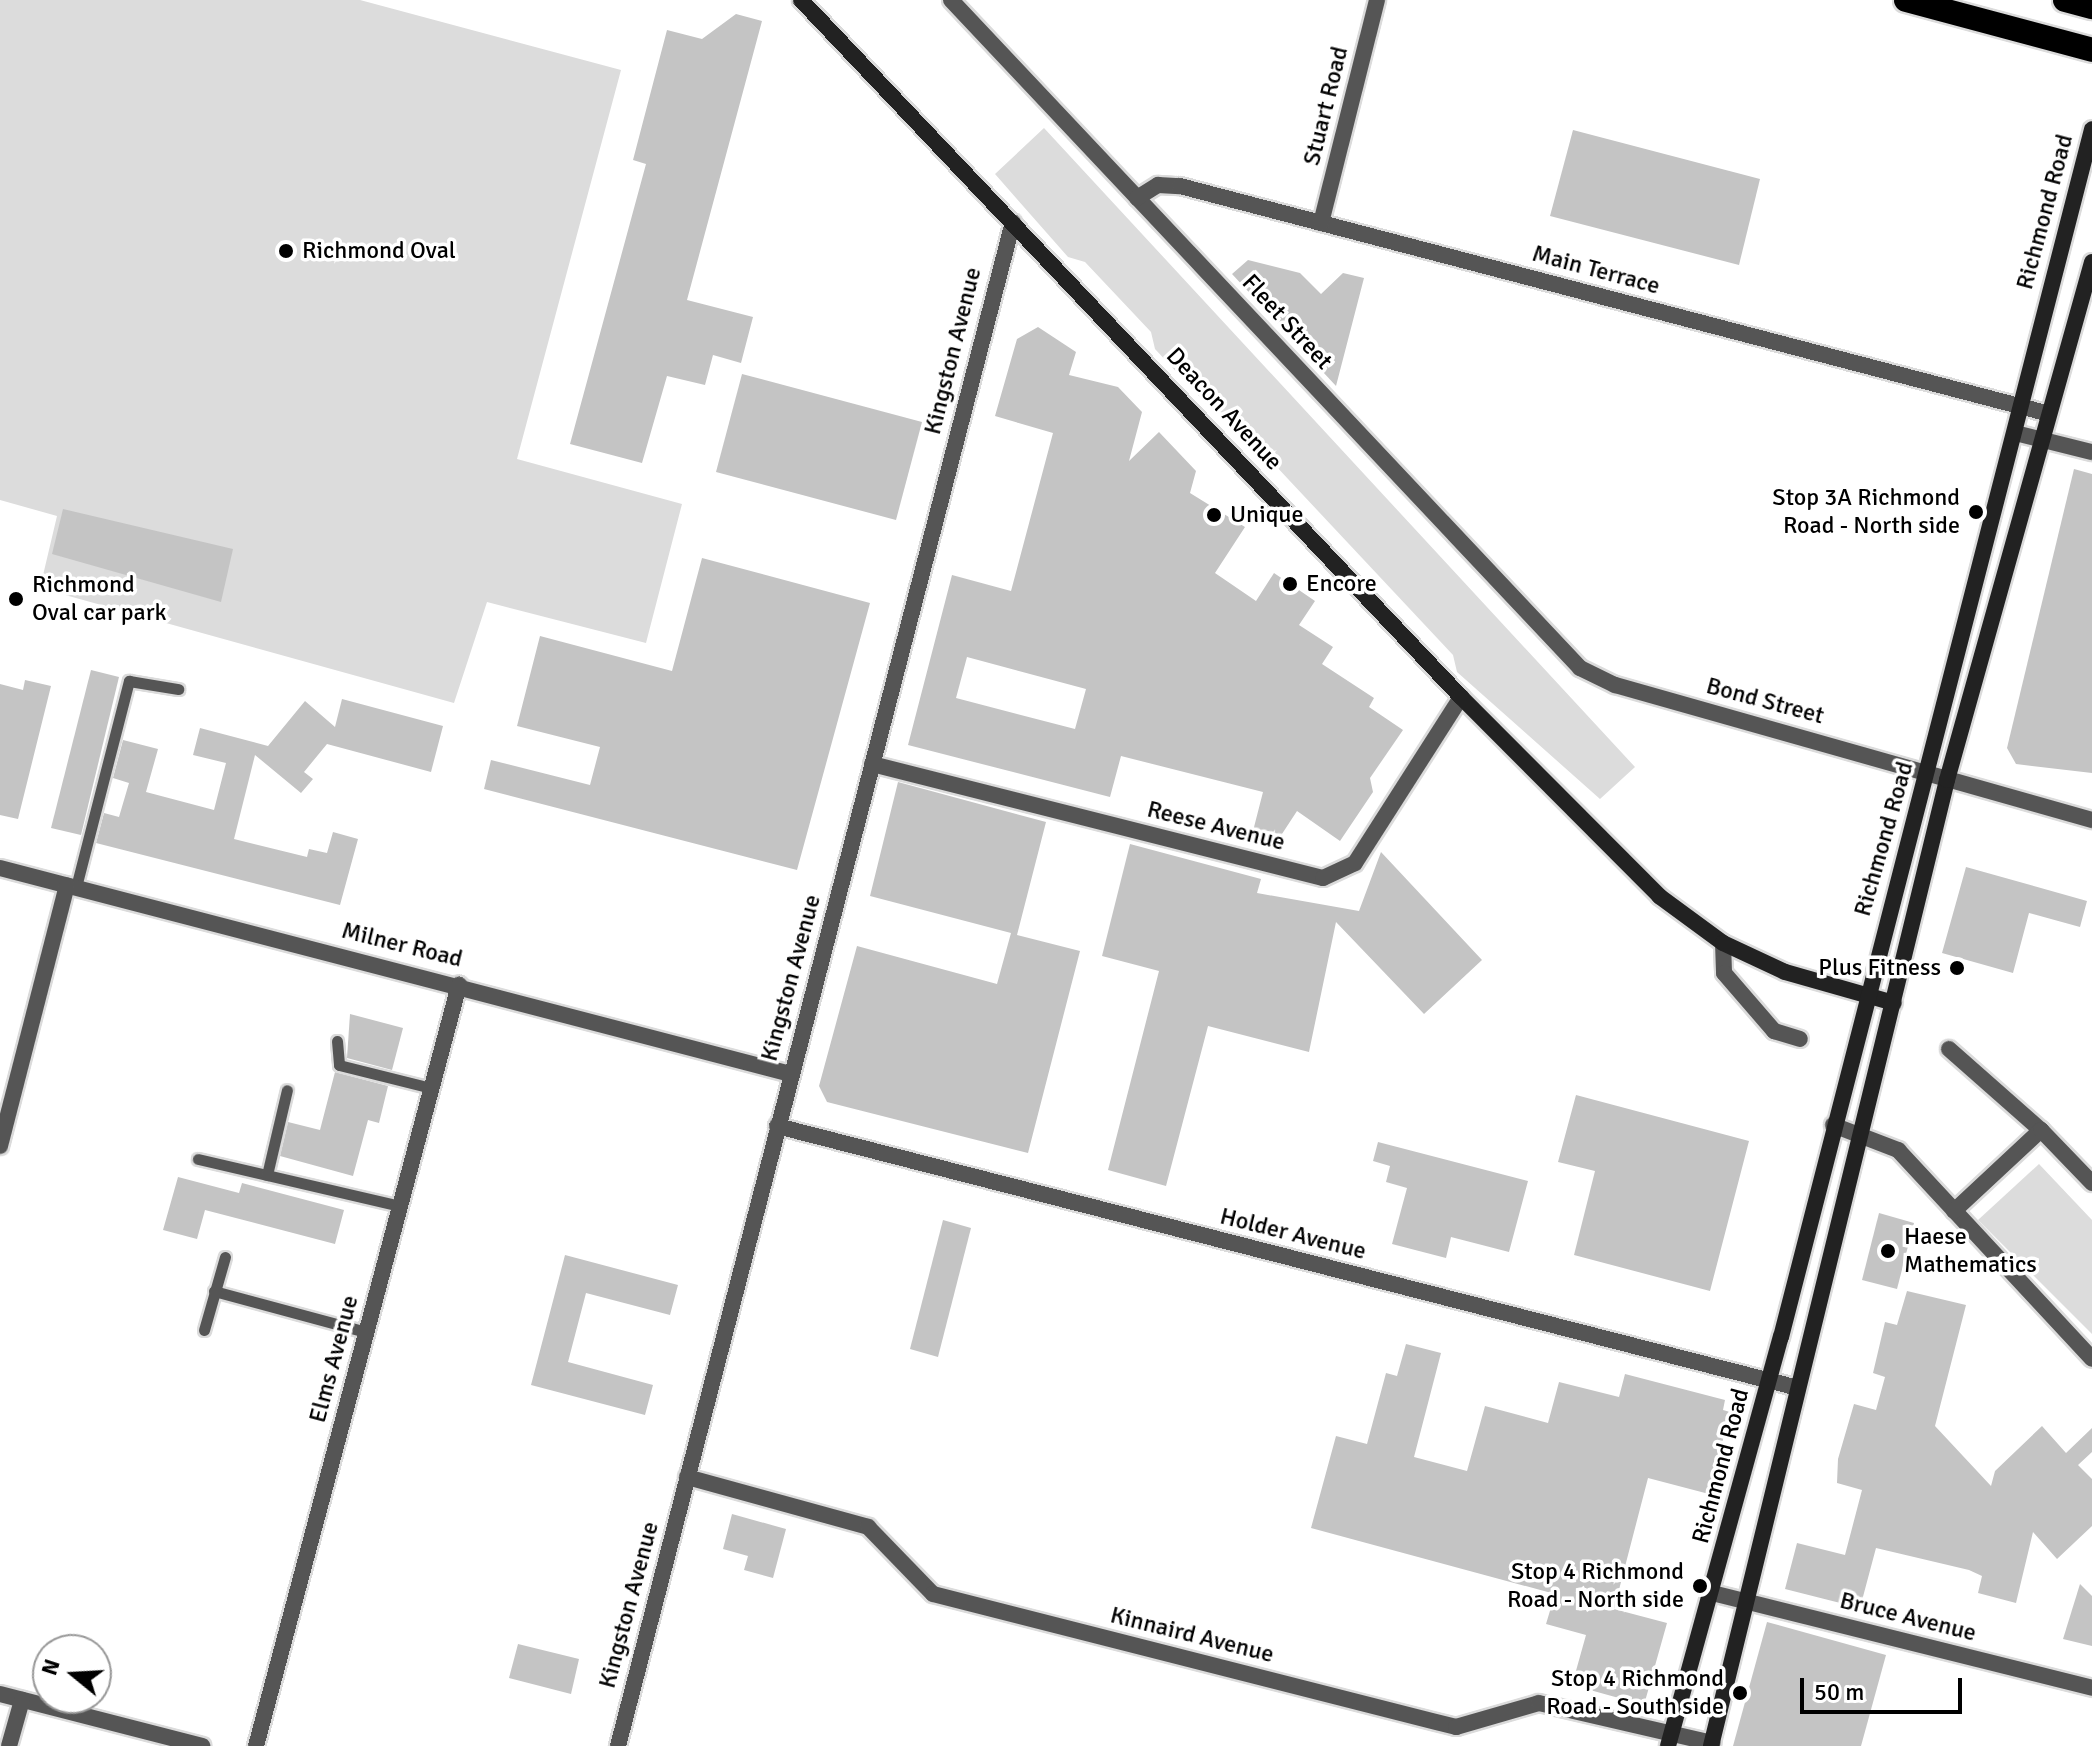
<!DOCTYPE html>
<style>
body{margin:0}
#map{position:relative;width:2092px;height:1746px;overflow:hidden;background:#fff;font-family:Signika,sans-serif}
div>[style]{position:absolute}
.green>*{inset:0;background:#dcdcdc}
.building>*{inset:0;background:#c4c4c4}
.roads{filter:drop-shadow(2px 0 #dbdbdb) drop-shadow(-2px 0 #dbdbdb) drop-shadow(0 2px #dbdbdb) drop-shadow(0 -2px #dbdbdb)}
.lane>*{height:11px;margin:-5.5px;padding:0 5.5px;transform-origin:5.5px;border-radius:5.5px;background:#555}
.street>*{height:16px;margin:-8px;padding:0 8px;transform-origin:8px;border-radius:8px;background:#555}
.secondary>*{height:16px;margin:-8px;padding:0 8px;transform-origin:8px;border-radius:8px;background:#222}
.highway>*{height:24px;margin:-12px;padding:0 12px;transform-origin:12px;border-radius:12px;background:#000}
.dots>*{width:22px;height:22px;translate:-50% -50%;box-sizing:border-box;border:4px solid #fff;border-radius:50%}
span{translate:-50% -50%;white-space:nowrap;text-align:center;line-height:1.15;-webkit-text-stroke:7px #fff;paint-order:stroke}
.street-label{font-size:24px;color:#000}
.poi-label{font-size:24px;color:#000}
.left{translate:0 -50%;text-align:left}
.right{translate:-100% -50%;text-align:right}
.north{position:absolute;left:32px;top:1634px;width:80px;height:80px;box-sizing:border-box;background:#fff;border:2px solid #999;border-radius:50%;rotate:288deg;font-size:22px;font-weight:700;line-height:32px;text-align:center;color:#000}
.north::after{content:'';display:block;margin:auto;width:28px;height:36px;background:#000;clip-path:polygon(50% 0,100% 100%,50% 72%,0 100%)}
.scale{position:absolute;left:1800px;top:1678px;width:162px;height:36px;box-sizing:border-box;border:4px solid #000;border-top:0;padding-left:10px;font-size:24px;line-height:28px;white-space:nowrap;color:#000;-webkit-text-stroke:6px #fff;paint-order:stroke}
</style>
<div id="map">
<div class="green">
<div style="clip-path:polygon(0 0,360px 0,621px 70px,517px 459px,682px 504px,646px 643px,487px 602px,454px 703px,40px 588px,57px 516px,0 500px)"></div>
<div style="clip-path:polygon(1044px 128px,1635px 767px,1600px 799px,1457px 672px,1453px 655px,1228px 415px,1210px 408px,1155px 349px,1151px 332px,1085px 262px,1068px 257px,995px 174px)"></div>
<div style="clip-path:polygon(2039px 1164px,2092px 1220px,2092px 1334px,1978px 1220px)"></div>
</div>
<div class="building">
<div style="clip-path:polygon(736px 14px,762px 21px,687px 300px,753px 317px,741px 363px,713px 355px,705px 385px,667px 376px,642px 463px,570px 444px,646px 164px,633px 160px,667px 30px,702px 39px)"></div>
<div style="clip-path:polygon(1573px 130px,1760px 179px,1739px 265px,1550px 216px)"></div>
<div style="clip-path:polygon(1248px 260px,1300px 273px,1321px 294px,1343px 273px,1364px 278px,1336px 386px,1232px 274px)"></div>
<div style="clip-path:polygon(evenodd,1038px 327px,1076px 352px,1069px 375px,1118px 387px,1142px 412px,1129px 461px,1159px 432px,1196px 471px,1190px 493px,1245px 527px,1215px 573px,1256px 601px,1274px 573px,1315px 601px,1299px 625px,1333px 647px,1322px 664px,1374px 698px,1369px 707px,1403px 730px,1370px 778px,1373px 792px,1340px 841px,1297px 811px,1280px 837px,1253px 831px,1263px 792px,1121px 756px,1110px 797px,908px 745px,952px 575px,1011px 591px,1053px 433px,995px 416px,1017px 339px,1038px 327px,967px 657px,1086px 689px,1075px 729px,956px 698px,967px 657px)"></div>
<div style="clip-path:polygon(742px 374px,922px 422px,896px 520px,716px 472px)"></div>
<div style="clip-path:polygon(2074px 469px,2092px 474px,2092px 773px,2016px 764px,2007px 748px)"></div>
<div style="clip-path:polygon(63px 509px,233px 549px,221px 602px,52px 554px)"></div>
<div style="clip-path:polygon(702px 558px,870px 603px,797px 870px,484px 789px,491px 760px,590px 785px,600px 747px,517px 726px,540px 636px,672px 671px)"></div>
<div style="clip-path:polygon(91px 670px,119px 677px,81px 835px,51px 828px)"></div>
<div style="clip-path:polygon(25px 680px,51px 686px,18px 819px,0 815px,0 684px,23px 690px)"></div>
<div style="clip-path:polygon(342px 699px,443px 726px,431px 772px,327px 744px,304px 772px,313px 779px,301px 793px,255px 755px,234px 839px,307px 857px,309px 849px,327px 853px,333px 832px,358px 839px,340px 905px,96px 843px,104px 813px,119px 817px,129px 783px,113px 778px,123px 740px,158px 749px,146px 792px,214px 810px,226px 763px,193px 755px,200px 728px,268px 746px,305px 701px,335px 727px)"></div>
<div style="clip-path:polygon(898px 782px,1046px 822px,1017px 935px,1080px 951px,1028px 1153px,827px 1102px,819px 1086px,857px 946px,997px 984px,1011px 933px,870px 896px)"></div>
<div style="clip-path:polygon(1130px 844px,1261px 879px,1257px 893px,1359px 911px,1381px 852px,1482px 960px,1424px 1014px,1336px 922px,1309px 1052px,1208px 1026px,1166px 1186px,1108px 1170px,1159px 971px,1102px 956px)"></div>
<div style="clip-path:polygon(1966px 867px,2087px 901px,2080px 927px,2029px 913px,2013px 973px,1942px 953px)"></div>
<div style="clip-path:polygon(350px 1014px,403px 1028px,392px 1070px,347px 1058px)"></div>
<div style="clip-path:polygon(335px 1072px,388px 1086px,379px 1123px,368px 1120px,353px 1176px,280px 1156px,288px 1122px,320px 1130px)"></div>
<div style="clip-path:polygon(1576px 1095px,1749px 1141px,1710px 1291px,1574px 1255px,1595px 1171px,1558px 1162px)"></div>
<div style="clip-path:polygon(1378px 1142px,1528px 1181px,1509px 1252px,1451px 1237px,1446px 1258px,1392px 1244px,1407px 1188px,1386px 1182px,1390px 1166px,1373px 1161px)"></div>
<div style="clip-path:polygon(178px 1177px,239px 1193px,242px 1183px,344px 1210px,335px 1244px,205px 1210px,197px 1239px,163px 1230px)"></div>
<div style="clip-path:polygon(1879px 1213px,1914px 1223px,1897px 1289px,1862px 1280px)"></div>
<div style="clip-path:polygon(943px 1220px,971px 1228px,938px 1357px,910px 1349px)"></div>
<div style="clip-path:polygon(565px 1255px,678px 1285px,670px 1315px,586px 1293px,568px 1362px,653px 1385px,645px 1415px,531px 1385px)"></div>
<div style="clip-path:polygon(1907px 1291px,1966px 1305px,1935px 1426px,1991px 1486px,1995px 1471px,2042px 1426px,2066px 1453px,2092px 1428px,2092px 1452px,2078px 1465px,2092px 1479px,2092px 1526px,2057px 1559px,2033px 1532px,2016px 1603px,1978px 1593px,1982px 1576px,1969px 1570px,1876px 1548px,1860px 1608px,1785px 1589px,1797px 1543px,1845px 1555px,1862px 1490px,1837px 1483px,1838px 1459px,1854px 1404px,1876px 1410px,1885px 1377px,1873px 1373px,1885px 1322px,1897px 1325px)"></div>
<div style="clip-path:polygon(1406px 1344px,1441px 1353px,1414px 1457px,1467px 1471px,1485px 1406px,1548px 1423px,1559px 1382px,1619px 1397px,1625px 1374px,1725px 1400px,1723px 1410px,1730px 1412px,1709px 1494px,1648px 1478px,1614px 1609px,1667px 1623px,1644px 1705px,1572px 1685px,1586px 1635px,1546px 1624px,1555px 1594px,1311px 1528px,1336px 1436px,1367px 1444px,1386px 1373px,1397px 1376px)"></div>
<div style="clip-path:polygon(732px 1514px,786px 1529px,773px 1578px,744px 1570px,748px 1556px,723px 1549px)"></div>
<div style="clip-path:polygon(2080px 1584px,2092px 1596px,2092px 1646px,2063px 1639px)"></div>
<div style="clip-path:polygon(1767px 1622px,1886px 1655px,1861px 1746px,1733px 1746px)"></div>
<div style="clip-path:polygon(518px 1644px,579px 1659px,571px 1694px,509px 1678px)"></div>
</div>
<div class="roads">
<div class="lane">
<div style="left:76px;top:887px;width:213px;rotate:-75.6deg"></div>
<div style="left:129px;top:681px;width:50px;rotate:9.3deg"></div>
<div style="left:337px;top:1041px;width:24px;rotate:85deg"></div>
<div style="left:339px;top:1065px;width:95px;rotate:14deg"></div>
<div style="left:198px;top:1159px;width:207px;rotate:13.1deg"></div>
<div style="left:267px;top:1175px;width:87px;rotate:-76.8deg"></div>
<div style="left:214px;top:1291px;width:157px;rotate:15.1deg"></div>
<div style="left:204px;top:1330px;width:76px;rotate:-74deg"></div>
</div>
<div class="street">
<div style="left:951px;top:0;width:918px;rotate:46.72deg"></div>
<div style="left:1580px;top:668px;width:39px;rotate:26deg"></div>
<div style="left:1615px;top:685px;width:496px;rotate:15.8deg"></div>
<div style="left:1137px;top:198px;width:25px;rotate:-32deg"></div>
<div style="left:1158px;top:185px;width:22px;rotate:3deg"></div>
<div style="left:1180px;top:186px;width:895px;rotate:14.69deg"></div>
<div style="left:1321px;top:223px;width:230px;rotate:-75.9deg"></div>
<div style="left:2015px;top:433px;width:79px;rotate:13.9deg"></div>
<div style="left:872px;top:764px;width:465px;rotate:14.2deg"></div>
<div style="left:1323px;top:878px;width:35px;rotate:-25deg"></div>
<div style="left:1355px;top:863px;width:197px;rotate:-57.4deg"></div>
<div style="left:0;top:868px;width:816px;rotate:14.61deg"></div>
<div style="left:1723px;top:943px;width:30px;rotate:88deg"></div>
<div style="left:1724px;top:973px;width:77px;rotate:49.2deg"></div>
<div style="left:1774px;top:1031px;width:27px;rotate:17deg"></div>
<div style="left:1949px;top:1049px;width:123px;rotate:41.4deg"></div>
<div style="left:1833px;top:1125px;width:70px;rotate:21deg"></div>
<div style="left:1898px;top:1150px;width:285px;rotate:47.1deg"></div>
<div style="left:777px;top:1126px;width:1054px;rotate:14.39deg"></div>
<div style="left:0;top:1146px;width:269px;rotate:-75.6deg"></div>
<div style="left:1954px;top:1211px;width:119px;rotate:-43deg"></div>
<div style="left:2041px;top:1130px;width:74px;rotate:46.1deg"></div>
<div style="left:687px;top:1477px;width:188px;rotate:15.4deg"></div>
<div style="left:868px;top:1527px;width:93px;rotate:45.9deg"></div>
<div style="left:933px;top:1594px;width:540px;rotate:14.27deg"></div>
<div style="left:1456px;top:1727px;width:86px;rotate:-16.1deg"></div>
<div style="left:1539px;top:1703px;width:178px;rotate:13deg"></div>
<div style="left:1712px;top:1593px;width:392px;rotate:14deg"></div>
<div style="left:0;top:1694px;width:209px;rotate:14.4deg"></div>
<div style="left:9px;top:1746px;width:48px;rotate:-74.2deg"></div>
<div style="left:256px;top:1746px;width:788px;rotate:-75.06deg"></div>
<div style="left:618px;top:1746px;width:1574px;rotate:-75.47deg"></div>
</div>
<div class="secondary">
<div style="left:801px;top:0;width:960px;rotate:46.56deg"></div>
<div style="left:1461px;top:697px;width:281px;rotate:45.1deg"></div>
<div style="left:1659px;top:896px;width:79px;rotate:36.3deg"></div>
<div style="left:1723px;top:943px;width:68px;rotate:25.1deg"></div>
<div style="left:1785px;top:972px;width:113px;rotate:15.9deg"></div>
<div style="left:1668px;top:1746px;width:424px;rotate:-74.6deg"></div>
<div style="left:1781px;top:1337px;width:1247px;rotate:-75.56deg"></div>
<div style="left:1711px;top:1746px;width:994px;rotate:-76.27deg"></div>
<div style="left:1947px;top:780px;width:538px;rotate:-74.36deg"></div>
</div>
<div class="highway">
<div style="left:1906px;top:0;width:193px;rotate:15deg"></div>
<div style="left:2065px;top:0;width:28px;rotate:15deg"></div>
</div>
</div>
<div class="dots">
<div style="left:286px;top:251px;background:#000"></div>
<div style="left:1976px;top:512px;background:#000"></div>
<div style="left:1214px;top:515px;background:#000"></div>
<div style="left:1290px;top:584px;background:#000"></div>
<div style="left:16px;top:599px;background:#000"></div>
<div style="left:1957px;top:968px;background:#000"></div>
<div style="left:1888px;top:1251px;background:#000"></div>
<div style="left:1700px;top:1586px;background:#000"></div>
<div style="left:1740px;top:1693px;background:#000"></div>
</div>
<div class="street-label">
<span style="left:1326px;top:106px;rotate:-76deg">Stuart Road</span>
<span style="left:2045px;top:212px;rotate:-75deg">Richmond Road</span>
<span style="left:1596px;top:270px;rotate:15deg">Main Terrace</span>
<span style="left:1287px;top:322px;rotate:47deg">Fleet Street</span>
<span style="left:953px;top:351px;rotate:-76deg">Kingston Avenue</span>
<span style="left:1224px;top:409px;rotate:47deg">Deacon Avenue</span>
<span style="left:1765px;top:701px;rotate:15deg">Bond Street</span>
<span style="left:1216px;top:826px;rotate:14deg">Reese Avenue</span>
<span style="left:1884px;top:839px;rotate:-74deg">Richmond Road</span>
<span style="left:402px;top:945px;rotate:14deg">Milner Road</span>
<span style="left:791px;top:978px;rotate:-75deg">Kingston Avenue</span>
<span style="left:1293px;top:1234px;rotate:14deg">Holder Avenue</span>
<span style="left:334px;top:1359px;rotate:-75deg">Elms Avenue</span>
<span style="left:1721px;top:1466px;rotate:-75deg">Richmond Road</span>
<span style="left:629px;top:1605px;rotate:-75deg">Kingston Avenue</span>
<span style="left:1908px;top:1617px;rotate:14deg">Bruce Avenue</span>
<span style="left:1192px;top:1635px;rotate:14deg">Kinnaird Avenue</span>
</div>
<div class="poi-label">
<span class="left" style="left:302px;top:251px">Richmond Oval</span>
<span class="right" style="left:1960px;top:512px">Stop 3A Richmond<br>Road - North side</span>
<span class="left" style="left:1230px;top:515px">Unique</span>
<span class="left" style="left:1306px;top:584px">Encore</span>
<span class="left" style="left:32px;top:599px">Richmond<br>Oval car park</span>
<span class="right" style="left:1941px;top:968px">Plus Fitness</span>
<span class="left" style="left:1904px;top:1251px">Haese<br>Mathematics</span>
<span class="right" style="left:1684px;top:1586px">Stop 4 Richmond<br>Road - North side</span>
<span class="right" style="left:1724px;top:1693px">Stop 4 Richmond<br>Road - South side</span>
</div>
<div class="north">N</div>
<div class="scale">50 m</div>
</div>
